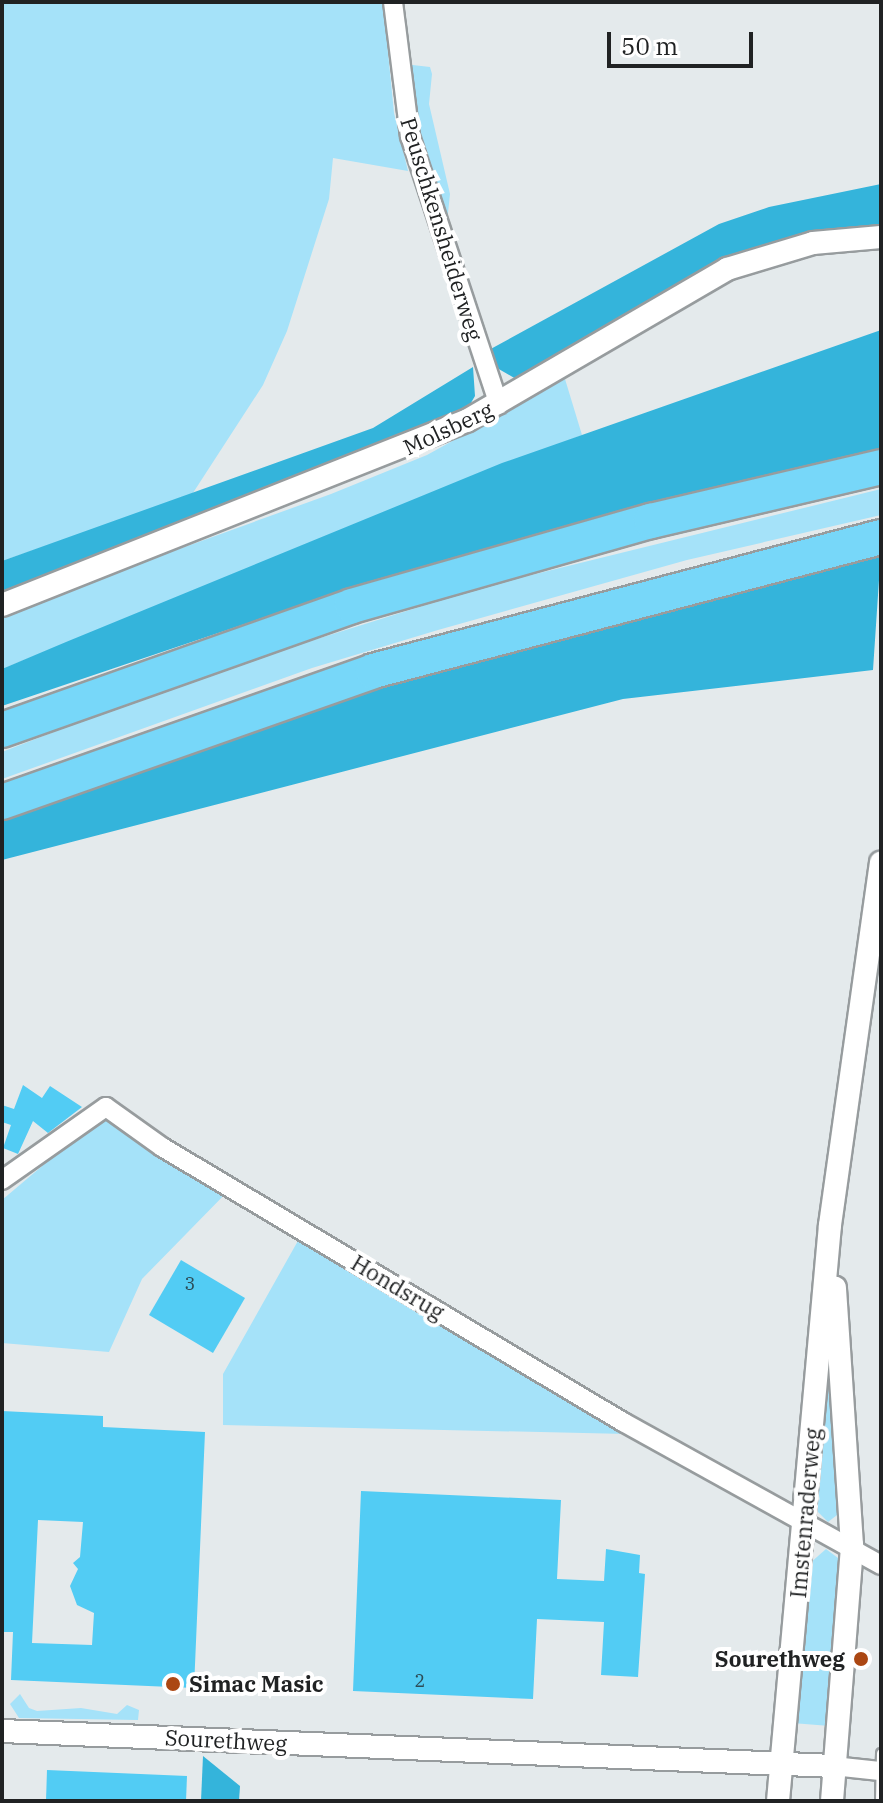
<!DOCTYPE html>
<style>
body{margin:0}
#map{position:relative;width:883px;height:1803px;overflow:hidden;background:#e4eaec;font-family:"IBM Plex Serif",serif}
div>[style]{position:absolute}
.green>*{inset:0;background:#a5e2f9}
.forest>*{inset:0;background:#34b4db}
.building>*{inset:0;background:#52ccf4}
.roads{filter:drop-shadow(2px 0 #979c9e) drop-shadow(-2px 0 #979c9e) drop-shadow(0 2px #979c9e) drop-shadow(0 -2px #979c9e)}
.service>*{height:9px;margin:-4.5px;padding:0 4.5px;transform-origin:4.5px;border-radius:4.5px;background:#fff}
.minor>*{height:18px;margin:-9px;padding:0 9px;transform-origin:9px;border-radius:9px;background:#fff}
.tertiary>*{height:22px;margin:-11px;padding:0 11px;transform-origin:11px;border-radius:11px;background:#fff}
.motorway>*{height:34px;margin:-17px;padding:0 17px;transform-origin:17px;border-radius:17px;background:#77d7f9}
.dots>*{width:22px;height:22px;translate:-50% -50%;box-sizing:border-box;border:4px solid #fff;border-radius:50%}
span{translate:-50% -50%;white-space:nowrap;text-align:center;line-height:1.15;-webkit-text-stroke:8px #fff;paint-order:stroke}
.number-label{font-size:18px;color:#2c4c57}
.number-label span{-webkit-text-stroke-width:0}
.street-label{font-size:22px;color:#202223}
.poi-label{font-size:22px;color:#202223;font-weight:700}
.right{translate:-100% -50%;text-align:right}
.left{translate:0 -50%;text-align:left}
.frame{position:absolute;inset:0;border:4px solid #202223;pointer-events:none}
.scale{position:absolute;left:607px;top:32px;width:146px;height:36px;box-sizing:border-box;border:4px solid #202223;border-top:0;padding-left:10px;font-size:24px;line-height:28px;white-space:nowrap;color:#202223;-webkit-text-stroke:6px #fff;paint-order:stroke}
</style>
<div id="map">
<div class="green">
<div style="clip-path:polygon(2px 2px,383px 2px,394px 113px,408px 171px,333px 158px,329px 199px,287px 331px,263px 385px,191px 496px,2px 561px)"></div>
<div style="clip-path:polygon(404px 64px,430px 67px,432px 74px,429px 104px,450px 194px,446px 232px,424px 165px)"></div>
<div style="clip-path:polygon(565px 379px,582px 435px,2px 669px,2px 613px,331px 494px,427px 455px)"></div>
<div style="clip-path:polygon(881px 489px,881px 515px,687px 560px,438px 630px,312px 668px,2px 779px,2px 752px,193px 678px,483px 587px)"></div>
<div style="clip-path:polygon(106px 1112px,232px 1187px,142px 1279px,109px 1352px,2px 1343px,2px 1200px)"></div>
<div style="clip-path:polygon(299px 1239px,445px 1327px,627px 1434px,223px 1425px,223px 1374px)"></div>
<div style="clip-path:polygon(830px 1365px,841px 1512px,828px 1522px,815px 1509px)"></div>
<div style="clip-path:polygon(826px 1549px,842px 1561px,830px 1726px,792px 1723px,809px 1564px)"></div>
<div style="clip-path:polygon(20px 1694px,29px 1708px,37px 1711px,81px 1708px,117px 1714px,127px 1705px,139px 1710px,138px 1720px,19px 1718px,10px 1704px)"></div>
</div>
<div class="forest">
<div style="clip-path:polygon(881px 184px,881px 225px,734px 255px,516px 379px,497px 368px,487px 351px,719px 224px,769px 207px)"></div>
<div style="clip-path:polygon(881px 330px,881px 452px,671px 498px,544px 532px,292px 608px,2px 706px,2px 669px,66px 642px,502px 463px)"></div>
<div style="clip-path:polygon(473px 367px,475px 396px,462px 418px,2px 593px,2px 561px,373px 428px)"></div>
<div style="clip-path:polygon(881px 550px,873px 670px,623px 699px,2px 860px,2px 812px,257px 716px)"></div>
<div style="clip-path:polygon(203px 1756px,240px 1786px,239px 1801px,201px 1801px)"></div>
</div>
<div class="building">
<div style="clip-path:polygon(23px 1085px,42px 1098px,50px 1086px,82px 1107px,48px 1133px,33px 1121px,18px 1154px,3px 1148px,11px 1125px,2px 1122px,2px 1105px,14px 1109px)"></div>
<div style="clip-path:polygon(181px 1260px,245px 1298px,213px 1353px,149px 1315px)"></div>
<div style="clip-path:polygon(evenodd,2px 1411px,103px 1416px,103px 1427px,205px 1432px,194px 1688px,11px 1680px,13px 1632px,2px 1632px,2px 1411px,38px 1520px,83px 1522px,80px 1557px,73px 1563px,78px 1569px,70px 1586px,77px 1605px,94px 1613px,92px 1645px,32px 1643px,38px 1520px)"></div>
<div style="clip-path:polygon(361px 1491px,561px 1500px,557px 1579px,604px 1581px,606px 1549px,640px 1555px,639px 1573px,645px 1574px,638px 1677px,601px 1675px,604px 1622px,537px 1619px,533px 1699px,353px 1691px)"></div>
<div style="clip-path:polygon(47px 1770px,187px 1776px,186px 1801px,46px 1801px)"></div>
</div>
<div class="roads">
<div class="service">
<div style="left:880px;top:1801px;width:48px;rotate:-88.8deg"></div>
</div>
<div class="minor">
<div style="left:393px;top:2px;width:135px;rotate:82.8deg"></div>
<div style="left:410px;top:136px;width:283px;rotate:71.7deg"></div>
<div style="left:2px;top:1180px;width:127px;rotate:-35.1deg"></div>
<div style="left:106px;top:1107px;width:69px;rotate:35.5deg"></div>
<div style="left:162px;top:1147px;width:537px;rotate:30.82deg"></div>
<div style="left:623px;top:1422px;width:295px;rotate:29deg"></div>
<div style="left:833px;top:1766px;width:47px;rotate:6.1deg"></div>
</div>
<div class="tertiary">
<div style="left:2px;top:605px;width:501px;rotate:-21.65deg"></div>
<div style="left:468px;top:420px;width:300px;rotate:-30.2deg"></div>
<div style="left:727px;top:269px;width:90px;rotate:-16.8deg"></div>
<div style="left:813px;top:243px;width:68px;rotate:-5deg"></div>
<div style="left:2px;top:1731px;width:832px;rotate:2.41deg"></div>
<div style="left:778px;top:1801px;width:578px;rotate:-84.84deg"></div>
<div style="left:830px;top:1225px;width:366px;rotate:-82deg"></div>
<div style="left:832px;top:1801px;width:257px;rotate:-85.5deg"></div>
<div style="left:852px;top:1545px;width:258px;rotate:-93.8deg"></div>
</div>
<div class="motorway">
<div style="left:2px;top:730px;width:371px;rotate:-19.5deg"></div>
<div style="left:352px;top:606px;width:311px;rotate:-15.9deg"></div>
<div style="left:651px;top:521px;width:236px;rotate:-13.2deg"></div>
<div style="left:2px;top:802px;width:393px;rotate:-19.4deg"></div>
<div style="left:373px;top:671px;width:525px;rotate:-14.78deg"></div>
</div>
</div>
<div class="dots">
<div style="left:861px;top:1659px;background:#ab4713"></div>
<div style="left:173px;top:1684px;background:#ab4713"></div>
</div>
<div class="number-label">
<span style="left:190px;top:1284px">3</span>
<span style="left:420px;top:1681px">2</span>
</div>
<div class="street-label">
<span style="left:442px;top:229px;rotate:73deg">Peuschkensheiderweg</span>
<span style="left:448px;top:428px;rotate:-25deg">Molsberg</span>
<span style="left:398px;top:1287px;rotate:31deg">Hondsrug</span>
<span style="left:805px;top:1513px;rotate:-85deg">Imstenraderweg</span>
<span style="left:226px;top:1740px;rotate:3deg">Sourethweg</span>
</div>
<div class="poi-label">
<span class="right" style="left:845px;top:1659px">Sourethweg</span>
<span class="left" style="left:189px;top:1684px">Simac Masic</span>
</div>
<div class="frame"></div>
<div class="scale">50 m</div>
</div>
